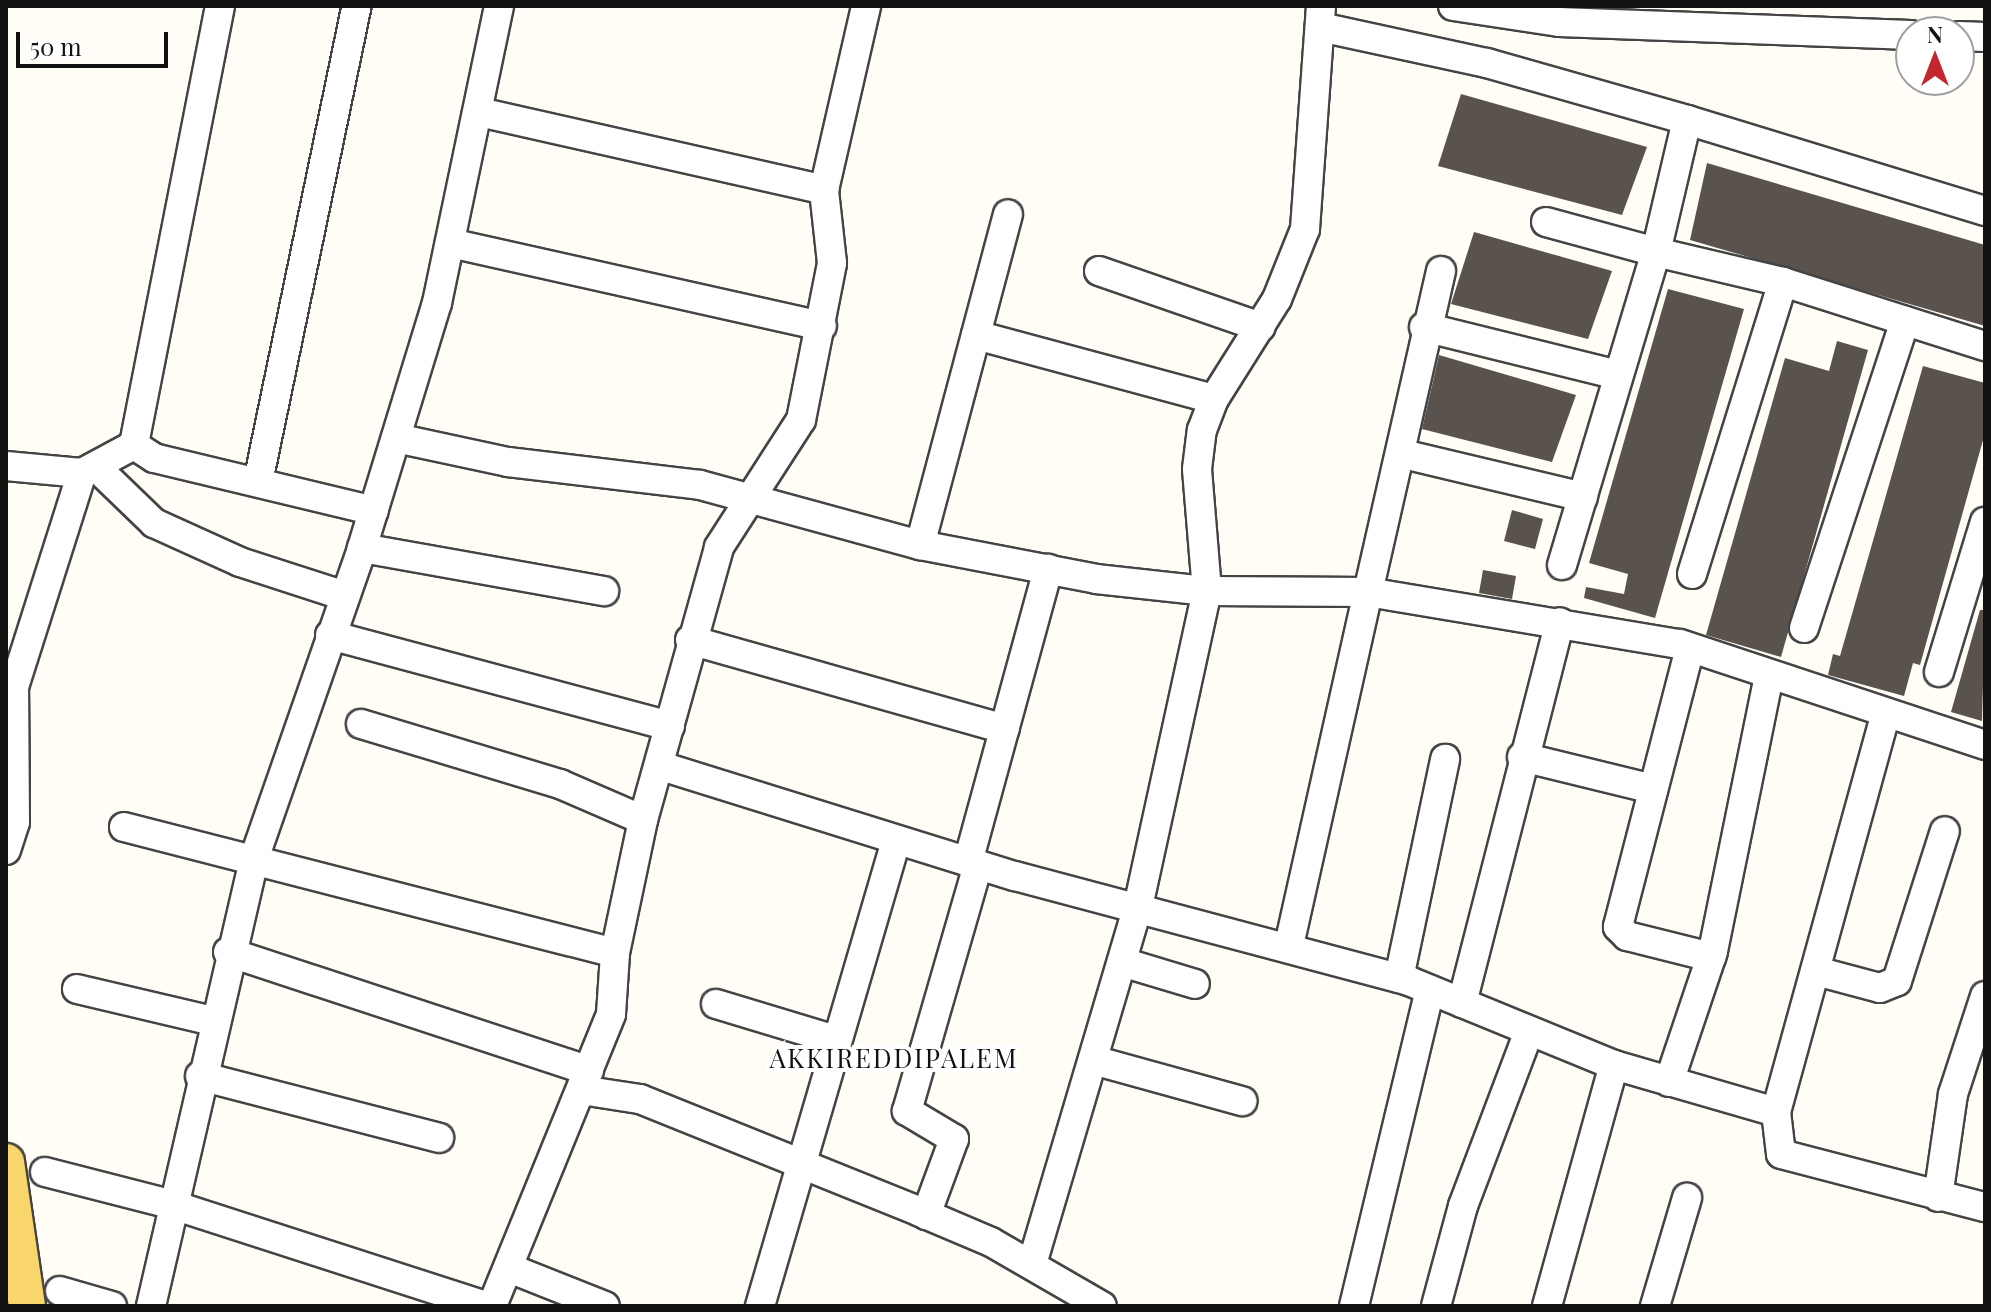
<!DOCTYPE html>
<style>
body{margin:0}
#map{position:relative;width:1991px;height:1312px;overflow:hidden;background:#fffdf5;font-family:"Playfair Display",serif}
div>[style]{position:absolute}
.building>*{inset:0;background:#5a524d}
.roads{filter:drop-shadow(2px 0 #444) drop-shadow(-2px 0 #444) drop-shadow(0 2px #444) drop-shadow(0 -2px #444)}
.minor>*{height:28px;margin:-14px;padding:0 14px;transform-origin:14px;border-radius:14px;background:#fff}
.major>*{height:36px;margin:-18px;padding:0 18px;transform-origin:18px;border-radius:18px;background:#f9d66b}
span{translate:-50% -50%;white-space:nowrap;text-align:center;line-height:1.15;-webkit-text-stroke:8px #fff;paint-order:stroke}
.neighbourhood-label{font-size:26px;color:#111;letter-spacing:2px}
.frame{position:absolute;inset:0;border:8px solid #111;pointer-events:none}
.north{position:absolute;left:1895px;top:16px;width:80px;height:80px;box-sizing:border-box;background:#fff;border:2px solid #a0a0a0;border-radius:50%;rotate:0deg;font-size:22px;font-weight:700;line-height:32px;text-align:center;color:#111}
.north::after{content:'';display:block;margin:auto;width:28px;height:36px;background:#c4262e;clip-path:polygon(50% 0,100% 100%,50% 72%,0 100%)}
.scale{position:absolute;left:16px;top:32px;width:152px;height:36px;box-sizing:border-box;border:4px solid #111;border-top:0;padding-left:10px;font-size:24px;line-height:28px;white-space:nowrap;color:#111;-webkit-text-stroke:6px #fff;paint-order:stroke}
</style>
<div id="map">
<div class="building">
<div style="clip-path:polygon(1461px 94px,1647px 147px,1622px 215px,1438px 166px)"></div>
<div style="clip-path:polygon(1707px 163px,1985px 245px,1985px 326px,1690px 240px)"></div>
<div style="clip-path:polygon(1474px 232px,1612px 271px,1588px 339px,1451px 304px)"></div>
<div style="clip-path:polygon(1668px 289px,1744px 309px,1655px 618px,1584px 598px,1586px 587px,1624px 594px,1628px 574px,1589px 563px)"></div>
<div style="clip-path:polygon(1837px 341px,1868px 350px,1781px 657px,1706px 635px,1785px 358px,1829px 371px)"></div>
<div style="clip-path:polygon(1439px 355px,1576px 395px,1552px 462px,1422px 429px)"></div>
<div style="clip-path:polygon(1923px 366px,1985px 383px,1985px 433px,1920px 665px,1913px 663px,1904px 696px,1828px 675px,1833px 654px,1840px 656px)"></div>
<div style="clip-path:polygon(1512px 510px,1543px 519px,1535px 549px,1504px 541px)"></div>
<div style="clip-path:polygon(1483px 570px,1516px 576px,1512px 599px,1479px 593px)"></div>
<div style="clip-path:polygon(1980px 610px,1985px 610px,1982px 721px,1951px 712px)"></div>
</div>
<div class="roads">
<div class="minor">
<div style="left:220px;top:6px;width:447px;rotate:101.1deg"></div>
<div style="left:134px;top:445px;width:24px;rotate:33deg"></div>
<div style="left:154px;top:458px;width:226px;rotate:13.5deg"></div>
<div style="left:1453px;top:6px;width:107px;rotate:8.6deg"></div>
<div style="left:1559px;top:22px;width:352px;rotate:2.1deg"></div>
<div style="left:1320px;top:27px;width:171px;rotate:12.2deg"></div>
<div style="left:1487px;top:63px;width:208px;rotate:15.9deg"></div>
<div style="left:1687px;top:120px;width:136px;rotate:103.2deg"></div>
<div style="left:1656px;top:252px;width:114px;rotate:-164.7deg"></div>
<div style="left:1959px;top:36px;width:26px;rotate:2deg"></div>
<div style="left:479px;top:112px;width:354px;rotate:12.7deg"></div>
<div style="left:1687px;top:120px;width:312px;rotate:17deg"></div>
<div style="left:450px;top:243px;width:381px;rotate:12.6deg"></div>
<div style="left:1099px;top:271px;width:171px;rotate:19.1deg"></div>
<div style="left:1441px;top:271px;width:329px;rotate:102.8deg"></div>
<div style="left:1368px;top:592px;width:316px;rotate:9.5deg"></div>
<div style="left:1680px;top:644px;width:321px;rotate:18.3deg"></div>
<div style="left:1424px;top:327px;width:200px;rotate:13.9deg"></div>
<div style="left:976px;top:335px;width:246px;rotate:15.1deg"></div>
<div style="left:396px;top:438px;width:115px;rotate:12.1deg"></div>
<div style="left:508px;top:462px;width:193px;rotate:6.8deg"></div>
<div style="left:700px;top:485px;width:228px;rotate:15.3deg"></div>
<div style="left:920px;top:545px;width:179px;rotate:10.9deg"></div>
<div style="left:1096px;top:579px;width:112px;rotate:6.2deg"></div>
<div style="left:1207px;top:591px;width:161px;rotate:0.4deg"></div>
<div style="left:1368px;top:592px;width:363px;rotate:102.6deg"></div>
<div style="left:1403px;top:454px;width:185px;rotate:13.4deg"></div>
<div style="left:6px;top:466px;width:76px;rotate:5.3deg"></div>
<div style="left:82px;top:473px;width:59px;rotate:-28.3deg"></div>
<div style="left:96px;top:467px;width:81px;rotate:44deg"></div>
<div style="left:154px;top:523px;width:94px;rotate:24.4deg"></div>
<div style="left:240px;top:562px;width:110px;rotate:17.9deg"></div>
<div style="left:258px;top:482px;width:486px;rotate:-78.3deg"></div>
<div style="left:920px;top:545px;width:342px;rotate:-75.1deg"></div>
<div style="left:362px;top:548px;width:246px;rotate:10.1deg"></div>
<div style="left:1562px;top:565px;width:327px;rotate:-73.3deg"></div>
<div style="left:1656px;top:252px;width:130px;rotate:13.3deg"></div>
<div style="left:1783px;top:282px;width:212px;rotate:17.6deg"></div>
<div style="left:1692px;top:574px;width:306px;rotate:-72.7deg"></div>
<div style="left:1804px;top:628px;width:323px;rotate:-71.8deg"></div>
<div style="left:330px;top:635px;width:352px;rotate:15deg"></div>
<div style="left:690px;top:640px;width:327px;rotate:15.8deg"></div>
<div style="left:1690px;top:648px;width:288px;rotate:104.5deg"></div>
<div style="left:1618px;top:927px;width:13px;rotate:45deg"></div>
<div style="left:1627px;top:936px;width:87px;rotate:14deg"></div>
<div style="left:1939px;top:672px;width:157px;rotate:-73deg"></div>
<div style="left:361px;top:724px;width:208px;rotate:16.8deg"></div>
<div style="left:560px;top:784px;width:90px;rotate:23.4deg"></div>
<div style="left:1522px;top:757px;width:135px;rotate:13.7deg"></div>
<div style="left:661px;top:766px;width:371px;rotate:17.3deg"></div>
<div style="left:1015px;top:876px;width:408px;rotate:14.9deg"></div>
<div style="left:1409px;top:981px;width:222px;rotate:22.3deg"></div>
<div style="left:1614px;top:1065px;width:169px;rotate:16.2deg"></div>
<div style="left:1776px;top:1112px;width:42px;rotate:83.2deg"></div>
<div style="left:1781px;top:1154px;width:211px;rotate:14.6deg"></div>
<div style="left:124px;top:827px;width:507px;rotate:14.39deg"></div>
<div style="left:6px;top:850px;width:29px;rotate:-72deg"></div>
<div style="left:15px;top:822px;width:135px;rotate:-90.4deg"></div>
<div style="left:14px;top:687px;width:225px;rotate:-72.4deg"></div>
<div style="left:968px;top:862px;width:304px;rotate:-74.7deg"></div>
<div style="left:228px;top:952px;width:380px;rotate:18.2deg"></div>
<div style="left:1122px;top:962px;width:76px;rotate:16.8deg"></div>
<div style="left:1816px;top:971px;width:66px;rotate:14.9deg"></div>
<div style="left:1880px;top:988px;width:18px;rotate:-22deg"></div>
<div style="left:1897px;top:981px;width:157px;rotate:-72.3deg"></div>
<div style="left:1399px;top:978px;width:224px;rotate:-78.1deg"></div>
<div style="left:77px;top:989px;width:139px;rotate:13.3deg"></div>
<div style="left:1462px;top:1003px;width:393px;rotate:-75.6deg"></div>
<div style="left:716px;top:1004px;width:124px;rotate:16.8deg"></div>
<div style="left:1093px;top:1060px;width:155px;rotate:15.4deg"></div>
<div style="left:200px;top:1076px;width:247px;rotate:14.5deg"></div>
<div style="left:1669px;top:1082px;width:138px;rotate:-71.4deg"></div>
<div style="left:1713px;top:951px;width:282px;rotate:-78.5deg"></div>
<div style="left:581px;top:1090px;width:60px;rotate:8.7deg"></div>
<div style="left:640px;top:1099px;width:300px;rotate:21.9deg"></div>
<div style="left:918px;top:1211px;width:79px;rotate:23deg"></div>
<div style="left:991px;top:1242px;width:128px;rotate:30deg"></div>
<div style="left:1776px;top:1112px;width:412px;rotate:-74.6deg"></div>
<div style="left:45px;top:1172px;width:129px;rotate:14.4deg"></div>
<div style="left:170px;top:1204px;width:332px;rotate:17.9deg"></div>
<div style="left:1938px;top:1197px;width:104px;rotate:-81.7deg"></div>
<div style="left:1953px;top:1094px;width:103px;rotate:-71.9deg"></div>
<div style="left:926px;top:1215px;width:81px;rotate:-69.8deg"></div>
<div style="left:954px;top:1139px;width:55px;rotate:-149.2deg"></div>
<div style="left:907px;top:1111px;width:256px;rotate:-73.9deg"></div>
<div style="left:1032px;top:1264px;width:372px;rotate:-73.5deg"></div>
<div style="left:1138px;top:907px;width:323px;rotate:-77.7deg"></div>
<div style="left:1207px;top:591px;width:122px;rotate:-94.7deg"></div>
<div style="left:1197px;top:469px;width:39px;rotate:-83deg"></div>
<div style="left:1202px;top:430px;width:33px;rotate:-69deg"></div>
<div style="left:1214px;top:399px;width:118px;rotate:-57.8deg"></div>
<div style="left:1277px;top:299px;width:75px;rotate:-68.2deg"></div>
<div style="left:1305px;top:229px;width:224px;rotate:-85.9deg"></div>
<div style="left:509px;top:1268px;width:103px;rotate:21.6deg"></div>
<div style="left:60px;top:1291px;width:54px;rotate:16.1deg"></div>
<div style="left:151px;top:1306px;width:459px;rotate:-77deg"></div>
<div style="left:254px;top:859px;width:329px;rotate:-70.8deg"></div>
<div style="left:362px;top:548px;width:256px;rotate:-73deg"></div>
<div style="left:437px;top:303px;width:303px;rotate:-78.2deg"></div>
<div style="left:492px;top:1306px;width:315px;rotate:-67.8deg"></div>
<div style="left:611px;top:1014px;width:61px;rotate:-86.2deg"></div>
<div style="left:615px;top:953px;width:136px;rotate:-78.1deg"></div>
<div style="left:643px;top:820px;width:283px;rotate:-74.4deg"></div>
<div style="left:719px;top:547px;width:151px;rotate:-57.2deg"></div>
<div style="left:801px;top:420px;width:160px;rotate:-78.8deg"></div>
<div style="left:832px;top:263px;width:73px;rotate:-96.3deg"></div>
<div style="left:824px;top:190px;width:189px;rotate:-77.1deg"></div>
<div style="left:760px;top:1306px;width:484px;rotate:-73.7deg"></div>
<div style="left:1354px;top:1306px;width:325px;rotate:-76.5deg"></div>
<div style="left:1436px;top:1306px;width:104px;rotate:-74.9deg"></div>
<div style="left:1463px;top:1206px;width:187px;rotate:-69.3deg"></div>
<div style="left:1547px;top:1306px;width:250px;rotate:-74.5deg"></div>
<div style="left:1655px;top:1306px;width:113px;rotate:-73.5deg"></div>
</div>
<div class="major">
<div style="left:6px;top:1162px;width:146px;rotate:81.7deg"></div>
</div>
</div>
<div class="neighbourhood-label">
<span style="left:894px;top:1058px">AKKIREDDIPALEM</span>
</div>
<div class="frame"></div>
<div class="north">N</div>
<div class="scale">50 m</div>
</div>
